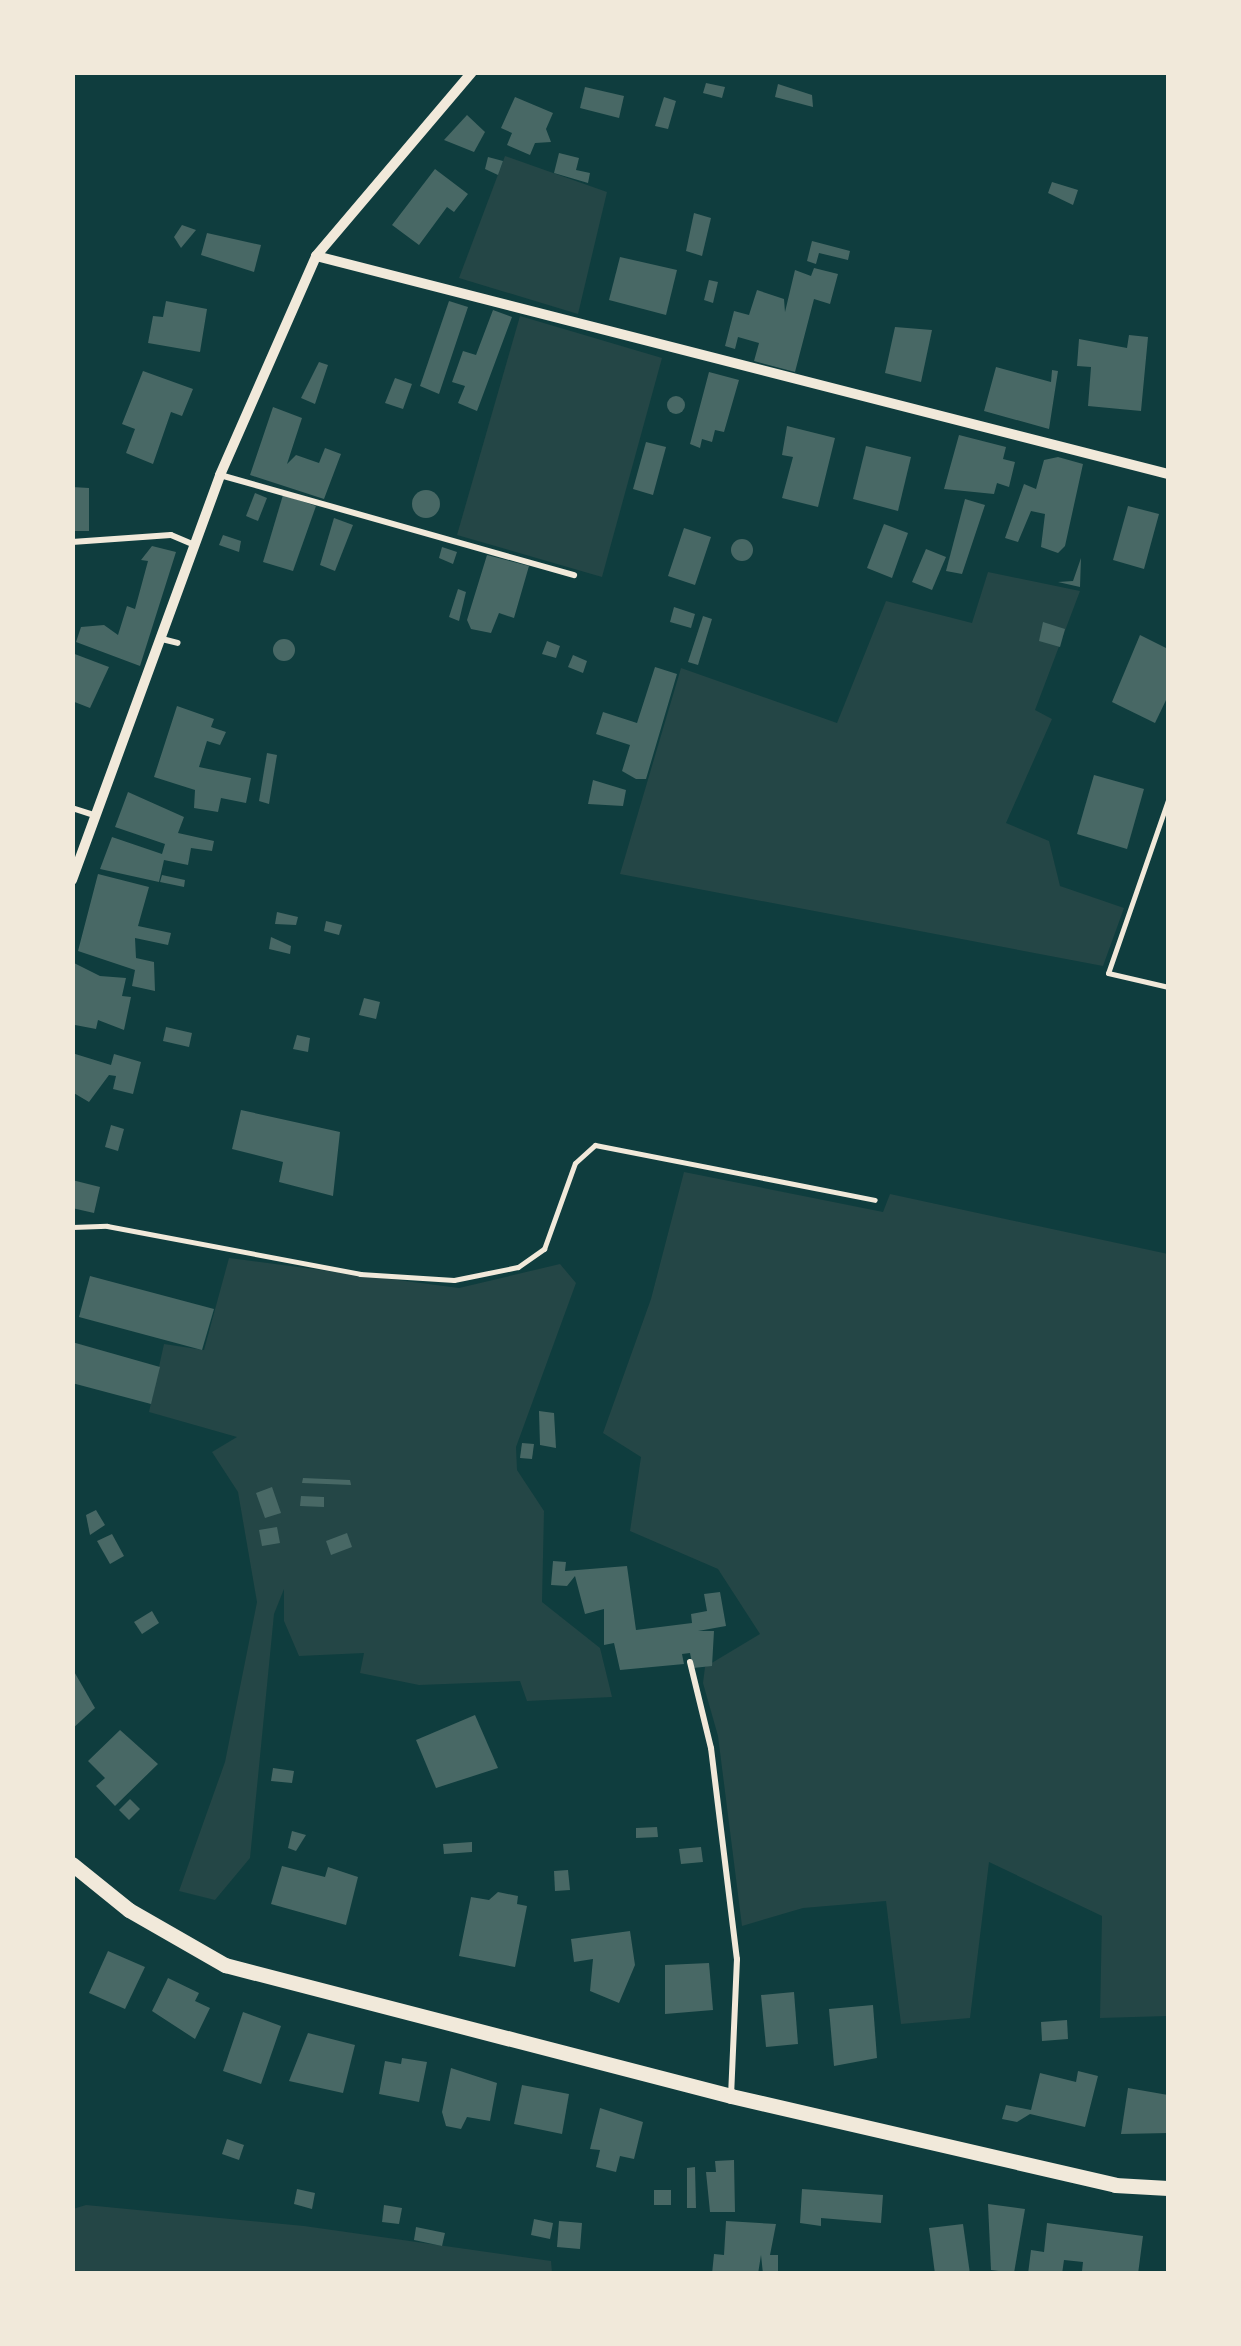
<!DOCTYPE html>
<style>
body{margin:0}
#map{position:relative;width:1241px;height:2346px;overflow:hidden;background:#0f3d3e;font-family:Commissioner,sans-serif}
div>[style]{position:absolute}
.green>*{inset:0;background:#244646}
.building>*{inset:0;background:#486865}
.round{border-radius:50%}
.path>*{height:5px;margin:-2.5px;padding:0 2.5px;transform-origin:2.5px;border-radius:2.5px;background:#f1e9da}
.service>*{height:6px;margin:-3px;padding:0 3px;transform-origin:3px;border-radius:3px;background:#f1e9da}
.minor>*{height:10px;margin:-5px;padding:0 5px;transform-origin:5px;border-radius:5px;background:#f1e9da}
.tertiary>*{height:15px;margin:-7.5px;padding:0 7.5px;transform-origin:7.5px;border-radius:7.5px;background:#f1e9da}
span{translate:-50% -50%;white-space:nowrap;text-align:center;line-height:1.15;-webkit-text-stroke:8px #f1e9da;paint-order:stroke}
.frame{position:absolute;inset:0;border:75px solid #f1e9da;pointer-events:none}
</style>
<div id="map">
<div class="green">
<div style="clip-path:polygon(505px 156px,607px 192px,578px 314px,459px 278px)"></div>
<div style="clip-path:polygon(520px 316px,662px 358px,602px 577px,457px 535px)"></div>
<div style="clip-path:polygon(988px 572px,1080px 591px,1035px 710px,1052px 719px,1006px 823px,1049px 841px,1060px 886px,1124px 908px,1103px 966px,620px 874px,681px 668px,837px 723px,886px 601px,972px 623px)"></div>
<div style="clip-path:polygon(684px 1172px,883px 1212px,890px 1194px,1168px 1254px,1168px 2016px,1100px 2018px,1102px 1916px,989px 1862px,970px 2018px,901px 2024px,886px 1901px,803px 1908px,742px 1926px,718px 1736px,703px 1683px,705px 1667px,760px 1634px,718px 1569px,630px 1531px,641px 1457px,603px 1433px,651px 1299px)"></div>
<div style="clip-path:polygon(229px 1258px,459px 1288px,560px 1264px,576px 1283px,516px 1447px,517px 1470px,544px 1511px,542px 1602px,600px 1648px,612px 1697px,527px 1701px,520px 1681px,419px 1685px,360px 1673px,364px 1653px,299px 1656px,284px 1621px,284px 1589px,274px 1614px,250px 1858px,215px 1900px,179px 1891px,225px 1762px,257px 1602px,238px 1492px,212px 1452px,237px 1437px,149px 1412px,164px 1344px,204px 1350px)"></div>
<div style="clip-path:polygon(86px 2205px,304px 2226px,551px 2261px,552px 2273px,73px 2273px,73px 2209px)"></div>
</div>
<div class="building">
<div style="clip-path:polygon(706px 83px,725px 87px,722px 98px,703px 93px)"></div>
<div style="clip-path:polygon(778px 84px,812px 95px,813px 107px,775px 97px)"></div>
<div style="clip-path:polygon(585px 87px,624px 96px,619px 118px,580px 108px)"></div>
<div style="clip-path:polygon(515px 97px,553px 113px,546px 129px,551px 142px,535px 143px,530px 155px,507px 145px,512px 133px,501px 128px)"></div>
<div style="clip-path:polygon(664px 97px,676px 101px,668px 129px,655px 126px)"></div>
<div style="clip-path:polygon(467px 115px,485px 132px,474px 152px,444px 140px)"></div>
<div style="clip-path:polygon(559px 153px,579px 158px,576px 170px,590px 173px,588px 183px,554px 173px)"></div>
<div style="clip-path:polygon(488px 157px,503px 161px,498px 175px,485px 169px)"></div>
<div style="clip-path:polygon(435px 169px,468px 194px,454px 212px,447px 207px,419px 245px,392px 225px)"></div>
<div style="clip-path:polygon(1052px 182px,1078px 190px,1073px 205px,1048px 193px)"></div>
<div style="clip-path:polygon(694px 213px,711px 218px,702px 256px,686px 251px)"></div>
<div style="clip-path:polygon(182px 225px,196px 230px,181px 248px,174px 237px)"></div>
<div style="clip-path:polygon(207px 233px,261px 245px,254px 272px,201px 255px)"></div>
<div style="clip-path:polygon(812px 241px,850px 251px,848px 260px,819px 253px,816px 264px,807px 261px)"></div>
<div style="clip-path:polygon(620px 257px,677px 270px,666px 315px,609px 300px)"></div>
<div style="clip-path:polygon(814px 268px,838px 274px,830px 304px,814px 299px,795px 372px,754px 361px,759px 343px,738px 337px,735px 349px,725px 346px,734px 311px,749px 315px,757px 290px,784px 299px,785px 312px,795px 270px,811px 276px)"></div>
<div style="clip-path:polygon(709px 280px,718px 282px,713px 303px,704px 300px)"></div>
<div style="clip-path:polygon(166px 301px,207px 309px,200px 352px,148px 343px,153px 316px,163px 317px)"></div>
<div style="clip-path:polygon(449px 301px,468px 307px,439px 394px,420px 386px)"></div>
<div style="clip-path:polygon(493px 310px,512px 317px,477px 411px,458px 403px,465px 386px,452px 382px,463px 351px,476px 355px)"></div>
<div style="clip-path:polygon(895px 327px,932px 330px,921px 382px,885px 373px)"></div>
<div style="clip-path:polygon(1129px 335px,1148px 337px,1141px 411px,1088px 406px,1091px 367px,1077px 366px,1079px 339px,1127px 348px)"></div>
<div style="clip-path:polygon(319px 362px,328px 365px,315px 404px,301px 398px)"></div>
<div style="clip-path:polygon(996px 367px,1051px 382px,1052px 370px,1058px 371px,1049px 429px,984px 411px)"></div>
<div style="clip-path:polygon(143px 371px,193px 389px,182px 416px,171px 412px,153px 464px,126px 453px,135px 429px,122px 424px)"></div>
<div style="clip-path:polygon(709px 372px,739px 380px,724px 432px,715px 430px,712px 442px,702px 439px,700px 448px,690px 444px)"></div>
<div style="clip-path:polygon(395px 378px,412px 384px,403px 409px,385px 403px)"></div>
<div class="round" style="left:667px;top:396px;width:18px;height:18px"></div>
<div style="clip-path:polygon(273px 407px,302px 418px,287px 464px,296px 455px,319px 463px,325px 448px,341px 454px,324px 499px,250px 475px)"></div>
<div style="clip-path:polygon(787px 426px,835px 438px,818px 507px,782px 498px,793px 457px,782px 455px)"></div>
<div style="clip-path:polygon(959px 435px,1006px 447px,1003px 459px,1015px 462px,1009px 487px,997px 483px,994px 494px,944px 489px)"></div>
<div style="clip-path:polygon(646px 442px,666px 447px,653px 495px,633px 489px)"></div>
<div style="clip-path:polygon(866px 446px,911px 457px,898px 511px,853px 499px)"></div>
<div style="clip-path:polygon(1058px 457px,1083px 464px,1065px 546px,1058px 553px,1041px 547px,1045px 514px,1031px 511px,1018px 542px,1005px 538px,1024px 484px,1036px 489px,1044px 460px)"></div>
<div style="clip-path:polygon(72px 487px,89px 488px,89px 531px,72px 531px)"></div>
<div class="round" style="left:412px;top:490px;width:28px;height:28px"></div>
<div style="clip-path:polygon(255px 493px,267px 498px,258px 521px,246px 516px)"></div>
<div style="clip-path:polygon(283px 495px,316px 506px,293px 571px,263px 562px)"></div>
<div style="clip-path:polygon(965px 499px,985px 505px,962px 574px,946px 571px)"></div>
<div style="clip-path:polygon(1128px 506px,1159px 514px,1144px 569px,1113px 560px)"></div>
<div style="clip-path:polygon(334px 518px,353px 525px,335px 571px,320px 565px)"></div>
<div style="clip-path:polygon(884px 524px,908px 533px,892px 578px,867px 568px)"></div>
<div style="clip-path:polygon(684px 528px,711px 537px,695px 585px,668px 576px)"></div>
<div style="clip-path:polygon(223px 535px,241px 541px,239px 552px,219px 545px)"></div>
<div class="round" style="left:731px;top:539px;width:22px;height:22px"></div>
<div style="clip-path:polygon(152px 546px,176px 552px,140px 666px,76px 642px,81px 627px,104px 625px,118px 635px,127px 606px,135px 609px,148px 561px,141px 560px)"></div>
<div style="clip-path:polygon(442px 547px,457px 552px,453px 564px,439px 558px)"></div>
<div style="clip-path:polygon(926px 549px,946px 557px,932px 590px,912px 582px)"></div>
<div style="clip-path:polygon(487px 555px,529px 566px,514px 618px,499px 613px,491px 633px,471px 629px,467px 620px)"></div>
<div style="clip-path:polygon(1081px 558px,1080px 587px,1058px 582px,1073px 581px)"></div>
<div style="clip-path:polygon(458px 589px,466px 592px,459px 621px,449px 617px)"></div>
<div style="clip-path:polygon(674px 607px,695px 614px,691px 628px,670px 622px)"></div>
<div style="clip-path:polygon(703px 616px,712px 619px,698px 665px,688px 662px)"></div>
<div style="clip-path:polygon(1043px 622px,1065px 629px,1060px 647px,1039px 641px)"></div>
<div style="clip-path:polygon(1140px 635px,1168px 649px,1168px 696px,1155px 723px,1112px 702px)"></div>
<div class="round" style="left:273px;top:639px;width:22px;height:22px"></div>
<div style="clip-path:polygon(547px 641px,560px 646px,556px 658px,542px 654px)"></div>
<div style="clip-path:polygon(72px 653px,109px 667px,90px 708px,72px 701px)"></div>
<div style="clip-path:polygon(573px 655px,587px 661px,583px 673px,568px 667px)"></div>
<div style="clip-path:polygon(655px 667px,677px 674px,646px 779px,636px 779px,622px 771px,630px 745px,596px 734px,603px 712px,637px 723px)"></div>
<div style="clip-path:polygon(177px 706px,214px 719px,211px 727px,226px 732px,220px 745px,207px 741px,199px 767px,251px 778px,246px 803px,221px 798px,218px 812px,194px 808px,195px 790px,154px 777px)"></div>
<div style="clip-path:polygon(267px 753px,277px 755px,269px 804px,259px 801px)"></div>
<div style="clip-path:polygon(1094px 775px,1144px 789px,1127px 849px,1077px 834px)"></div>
<div style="clip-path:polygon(593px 780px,626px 790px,623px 806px,588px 804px)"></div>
<div style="clip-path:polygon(128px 792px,184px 817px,178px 833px,214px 841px,212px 851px,191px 848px,188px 865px,164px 860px,159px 882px,100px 869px,112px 837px,162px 854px,165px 844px,115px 827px)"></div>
<div style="clip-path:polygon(98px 874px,149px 887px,138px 926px,171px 933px,168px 945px,135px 938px,136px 958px,154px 962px,155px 991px,132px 986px,135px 970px,78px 951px)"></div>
<div style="clip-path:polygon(162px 875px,185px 880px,184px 887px,160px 882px)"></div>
<div style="clip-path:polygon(277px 912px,298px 917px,296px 925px,275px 924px)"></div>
<div style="clip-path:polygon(326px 921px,342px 925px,339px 935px,324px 931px)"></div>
<div style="clip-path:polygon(271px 937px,291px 946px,290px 954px,269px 949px)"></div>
<div style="clip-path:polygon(72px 962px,100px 976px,126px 978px,122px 996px,131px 997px,124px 1030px,98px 1020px,96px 1029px,75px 1025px,72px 1030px)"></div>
<div style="clip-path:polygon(364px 998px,380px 1002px,376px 1019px,359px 1015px)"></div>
<div style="clip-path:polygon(166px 1027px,192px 1033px,189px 1047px,163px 1041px)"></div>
<div style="clip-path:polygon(297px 1035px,310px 1038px,308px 1052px,293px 1049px)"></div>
<div style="clip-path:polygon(72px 1053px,111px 1065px,114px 1054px,141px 1062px,133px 1094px,113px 1089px,116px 1076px,109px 1075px,89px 1102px,72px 1092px)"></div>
<div style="clip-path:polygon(241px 1110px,340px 1132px,333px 1196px,279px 1182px,283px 1162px,232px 1149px)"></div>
<div style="clip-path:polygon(111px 1125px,124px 1129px,118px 1151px,105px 1147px)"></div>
<div style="clip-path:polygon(72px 1180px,100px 1187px,94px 1213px,72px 1208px)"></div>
<div style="clip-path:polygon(90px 1276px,214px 1309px,202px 1350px,79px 1317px)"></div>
<div style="clip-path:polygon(72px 1342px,160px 1367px,151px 1404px,72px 1383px)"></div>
<div style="clip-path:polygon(539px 1411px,554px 1413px,556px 1448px,540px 1445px)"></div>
<div style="clip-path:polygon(522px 1443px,534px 1444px,532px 1459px,520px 1458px)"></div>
<div style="clip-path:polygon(303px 1478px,350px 1480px,351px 1485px,302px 1483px)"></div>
<div style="clip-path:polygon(272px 1487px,281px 1513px,265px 1518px,256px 1493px)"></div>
<div style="clip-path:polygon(301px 1496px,324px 1497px,324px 1507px,300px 1506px)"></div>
<div style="clip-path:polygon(96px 1510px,105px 1525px,90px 1535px,86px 1515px)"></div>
<div style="clip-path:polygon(277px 1527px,280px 1543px,262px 1546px,259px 1530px)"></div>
<div style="clip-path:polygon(347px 1533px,352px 1547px,331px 1555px,326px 1541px)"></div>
<div style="clip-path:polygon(112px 1534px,124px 1556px,110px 1564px,97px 1541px)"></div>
<div style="clip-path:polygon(553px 1561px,566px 1562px,565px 1571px,627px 1566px,636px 1630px,692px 1623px,691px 1614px,707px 1611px,704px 1594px,720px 1592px,726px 1626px,698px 1631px,714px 1631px,712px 1666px,693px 1668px,690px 1653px,682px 1654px,684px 1664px,620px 1670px,614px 1643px,604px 1645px,604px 1609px,585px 1614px,575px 1576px,567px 1586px,551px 1585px)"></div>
<div style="clip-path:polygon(152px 1611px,159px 1623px,142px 1634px,134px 1622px)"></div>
<div style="clip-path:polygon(72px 1668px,95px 1708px,72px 1729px)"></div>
<div style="clip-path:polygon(475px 1715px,498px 1768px,436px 1788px,416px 1740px)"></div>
<div style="clip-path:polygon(120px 1730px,158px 1764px,115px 1806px,96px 1786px,105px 1778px,88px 1761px)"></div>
<div style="clip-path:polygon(273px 1768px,294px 1771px,292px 1783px,271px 1781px)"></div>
<div style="clip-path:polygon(130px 1799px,140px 1809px,129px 1820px,119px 1810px)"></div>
<div style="clip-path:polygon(657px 1827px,658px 1837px,636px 1838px,636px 1828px)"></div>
<div style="clip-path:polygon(292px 1831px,306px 1835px,296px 1851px,288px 1848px)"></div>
<div style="clip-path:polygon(472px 1842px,472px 1852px,444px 1854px,443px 1844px)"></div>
<div style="clip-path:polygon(701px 1847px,703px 1862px,681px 1864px,679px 1849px)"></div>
<div style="clip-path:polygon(282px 1866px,325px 1877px,328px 1867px,358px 1877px,346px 1925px,271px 1904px)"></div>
<div style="clip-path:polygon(568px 1870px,570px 1890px,555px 1891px,554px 1871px)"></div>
<div style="clip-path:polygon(498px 1892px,518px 1896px,517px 1904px,527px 1906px,515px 1967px,459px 1956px,471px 1897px,489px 1900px)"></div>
<div style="clip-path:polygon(630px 1931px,635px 1965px,619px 2003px,590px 1991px,593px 1959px,574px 1962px,571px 1939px)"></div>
<div style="clip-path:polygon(108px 1951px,145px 1967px,125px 2009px,89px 1993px)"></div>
<div style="clip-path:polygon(709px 1963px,713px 2010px,665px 2014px,665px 1965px)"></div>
<div style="clip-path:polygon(168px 1978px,199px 1993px,195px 2001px,210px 2008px,195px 2039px,152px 2011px)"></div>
<div style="clip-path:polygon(794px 1992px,798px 2044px,766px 2047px,761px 1995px)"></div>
<div style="clip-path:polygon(873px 2005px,877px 2058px,834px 2066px,829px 2009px)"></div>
<div style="clip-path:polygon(243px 2012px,281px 2026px,261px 2084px,223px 2071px)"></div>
<div style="clip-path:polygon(1067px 2020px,1068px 2039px,1042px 2041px,1041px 2022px)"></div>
<div style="clip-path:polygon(308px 2033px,355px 2045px,343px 2093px,289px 2081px)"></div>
<div style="clip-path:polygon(402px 2058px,427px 2062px,419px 2102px,379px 2094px,385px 2061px,401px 2064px)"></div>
<div style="clip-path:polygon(451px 2068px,497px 2083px,490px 2121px,467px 2117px,461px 2129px,446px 2126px,442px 2112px)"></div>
<div style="clip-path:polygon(1078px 2071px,1098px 2076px,1085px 2127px,1030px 2114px,1017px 2122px,1002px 2119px,1006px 2105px,1031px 2110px,1040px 2073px,1076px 2082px)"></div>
<div style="clip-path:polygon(522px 2085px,569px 2094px,562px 2134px,514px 2124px)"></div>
<div style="clip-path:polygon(1128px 2088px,1168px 2095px,1168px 2133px,1121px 2134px)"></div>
<div style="clip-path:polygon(600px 2108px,643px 2122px,634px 2159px,620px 2156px,616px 2172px,596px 2167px,600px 2150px,590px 2149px)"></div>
<div style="clip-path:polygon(227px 2139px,244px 2145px,239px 2160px,222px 2154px)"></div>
<div style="clip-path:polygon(734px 2160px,735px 2212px,710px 2212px,706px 2172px,716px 2172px,715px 2161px)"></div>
<div style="clip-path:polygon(695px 2167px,696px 2208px,687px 2208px,687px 2168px)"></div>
<div style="clip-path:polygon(297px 2189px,315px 2193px,312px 2209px,294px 2204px)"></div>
<div style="clip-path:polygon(802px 2189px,883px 2195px,881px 2223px,821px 2218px,821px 2226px,800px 2223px)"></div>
<div style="clip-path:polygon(654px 2190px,671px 2190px,671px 2205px,654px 2205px)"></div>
<div style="clip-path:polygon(988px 2204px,1025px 2209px,1014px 2273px,991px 2270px)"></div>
<div style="clip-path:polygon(384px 2205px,402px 2208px,399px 2224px,382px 2222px)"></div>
<div style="clip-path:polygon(534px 2219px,553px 2223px,550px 2239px,531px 2235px)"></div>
<div style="clip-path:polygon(559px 2221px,582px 2223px,580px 2249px,557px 2247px)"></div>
<div style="clip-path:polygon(726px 2221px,776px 2224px,770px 2255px,778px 2255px,778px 2274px,763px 2274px,761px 2255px,758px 2274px,712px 2274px,714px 2254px,724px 2255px)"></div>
<div style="clip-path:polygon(1047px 2223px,1143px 2236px,1138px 2274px,1082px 2271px,1083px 2262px,1064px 2260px,1062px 2274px,1028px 2274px,1031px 2250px,1044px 2252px)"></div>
<div style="clip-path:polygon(963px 2224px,970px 2274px,935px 2274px,929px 2228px)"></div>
<div style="clip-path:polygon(416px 2227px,445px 2233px,442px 2246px,414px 2240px)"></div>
</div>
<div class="path">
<div style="left:1168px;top:800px;width:183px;rotate:109.1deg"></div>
<div style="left:1108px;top:973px;width:62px;rotate:13.1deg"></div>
<div style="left:72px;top:1227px;width:35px;rotate:-2deg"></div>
<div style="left:107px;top:1226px;width:258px;rotate:10.7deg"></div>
<div style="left:360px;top:1274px;width:94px;rotate:3.7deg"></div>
<div style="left:454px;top:1280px;width:65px;rotate:-11.5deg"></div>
<div style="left:518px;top:1267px;width:32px;rotate:-35deg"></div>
<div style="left:544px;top:1249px;width:91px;rotate:-70.2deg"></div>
<div style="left:575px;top:1163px;width:27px;rotate:-42deg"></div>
<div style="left:595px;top:1145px;width:285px;rotate:11.1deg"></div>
</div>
<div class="service">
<div style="left:220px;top:475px;width:368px;rotate:15.8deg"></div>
<div style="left:72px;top:542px;width:99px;rotate:-4deg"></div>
<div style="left:171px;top:535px;width:25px;rotate:23deg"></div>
<div style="left:162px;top:639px;width:16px;rotate:14deg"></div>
<div style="left:72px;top:808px;width:25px;rotate:18deg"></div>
<div style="left:690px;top:1662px;width:89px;rotate:76.3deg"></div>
<div style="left:711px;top:1748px;width:213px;rotate:83deg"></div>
<div style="left:737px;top:1959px;width:137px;rotate:92.5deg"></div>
</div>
<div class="minor">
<div style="left:316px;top:256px;width:879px;rotate:14.35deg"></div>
<div style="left:72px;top:880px;width:431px;rotate:-69.9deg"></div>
<div style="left:220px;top:475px;width:239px;rotate:-66.3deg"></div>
<div style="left:316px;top:256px;width:241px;rotate:-49.7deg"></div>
</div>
<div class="tertiary">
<div style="left:72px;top:1864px;width:73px;rotate:38.9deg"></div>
<div style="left:129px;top:1910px;width:111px;rotate:29.8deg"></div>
<div style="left:225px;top:1965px;width:523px;rotate:14.51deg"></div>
<div style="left:731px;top:2096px;width:394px;rotate:13deg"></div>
<div style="left:1115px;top:2185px;width:53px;rotate:3.2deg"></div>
</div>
<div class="frame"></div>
</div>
